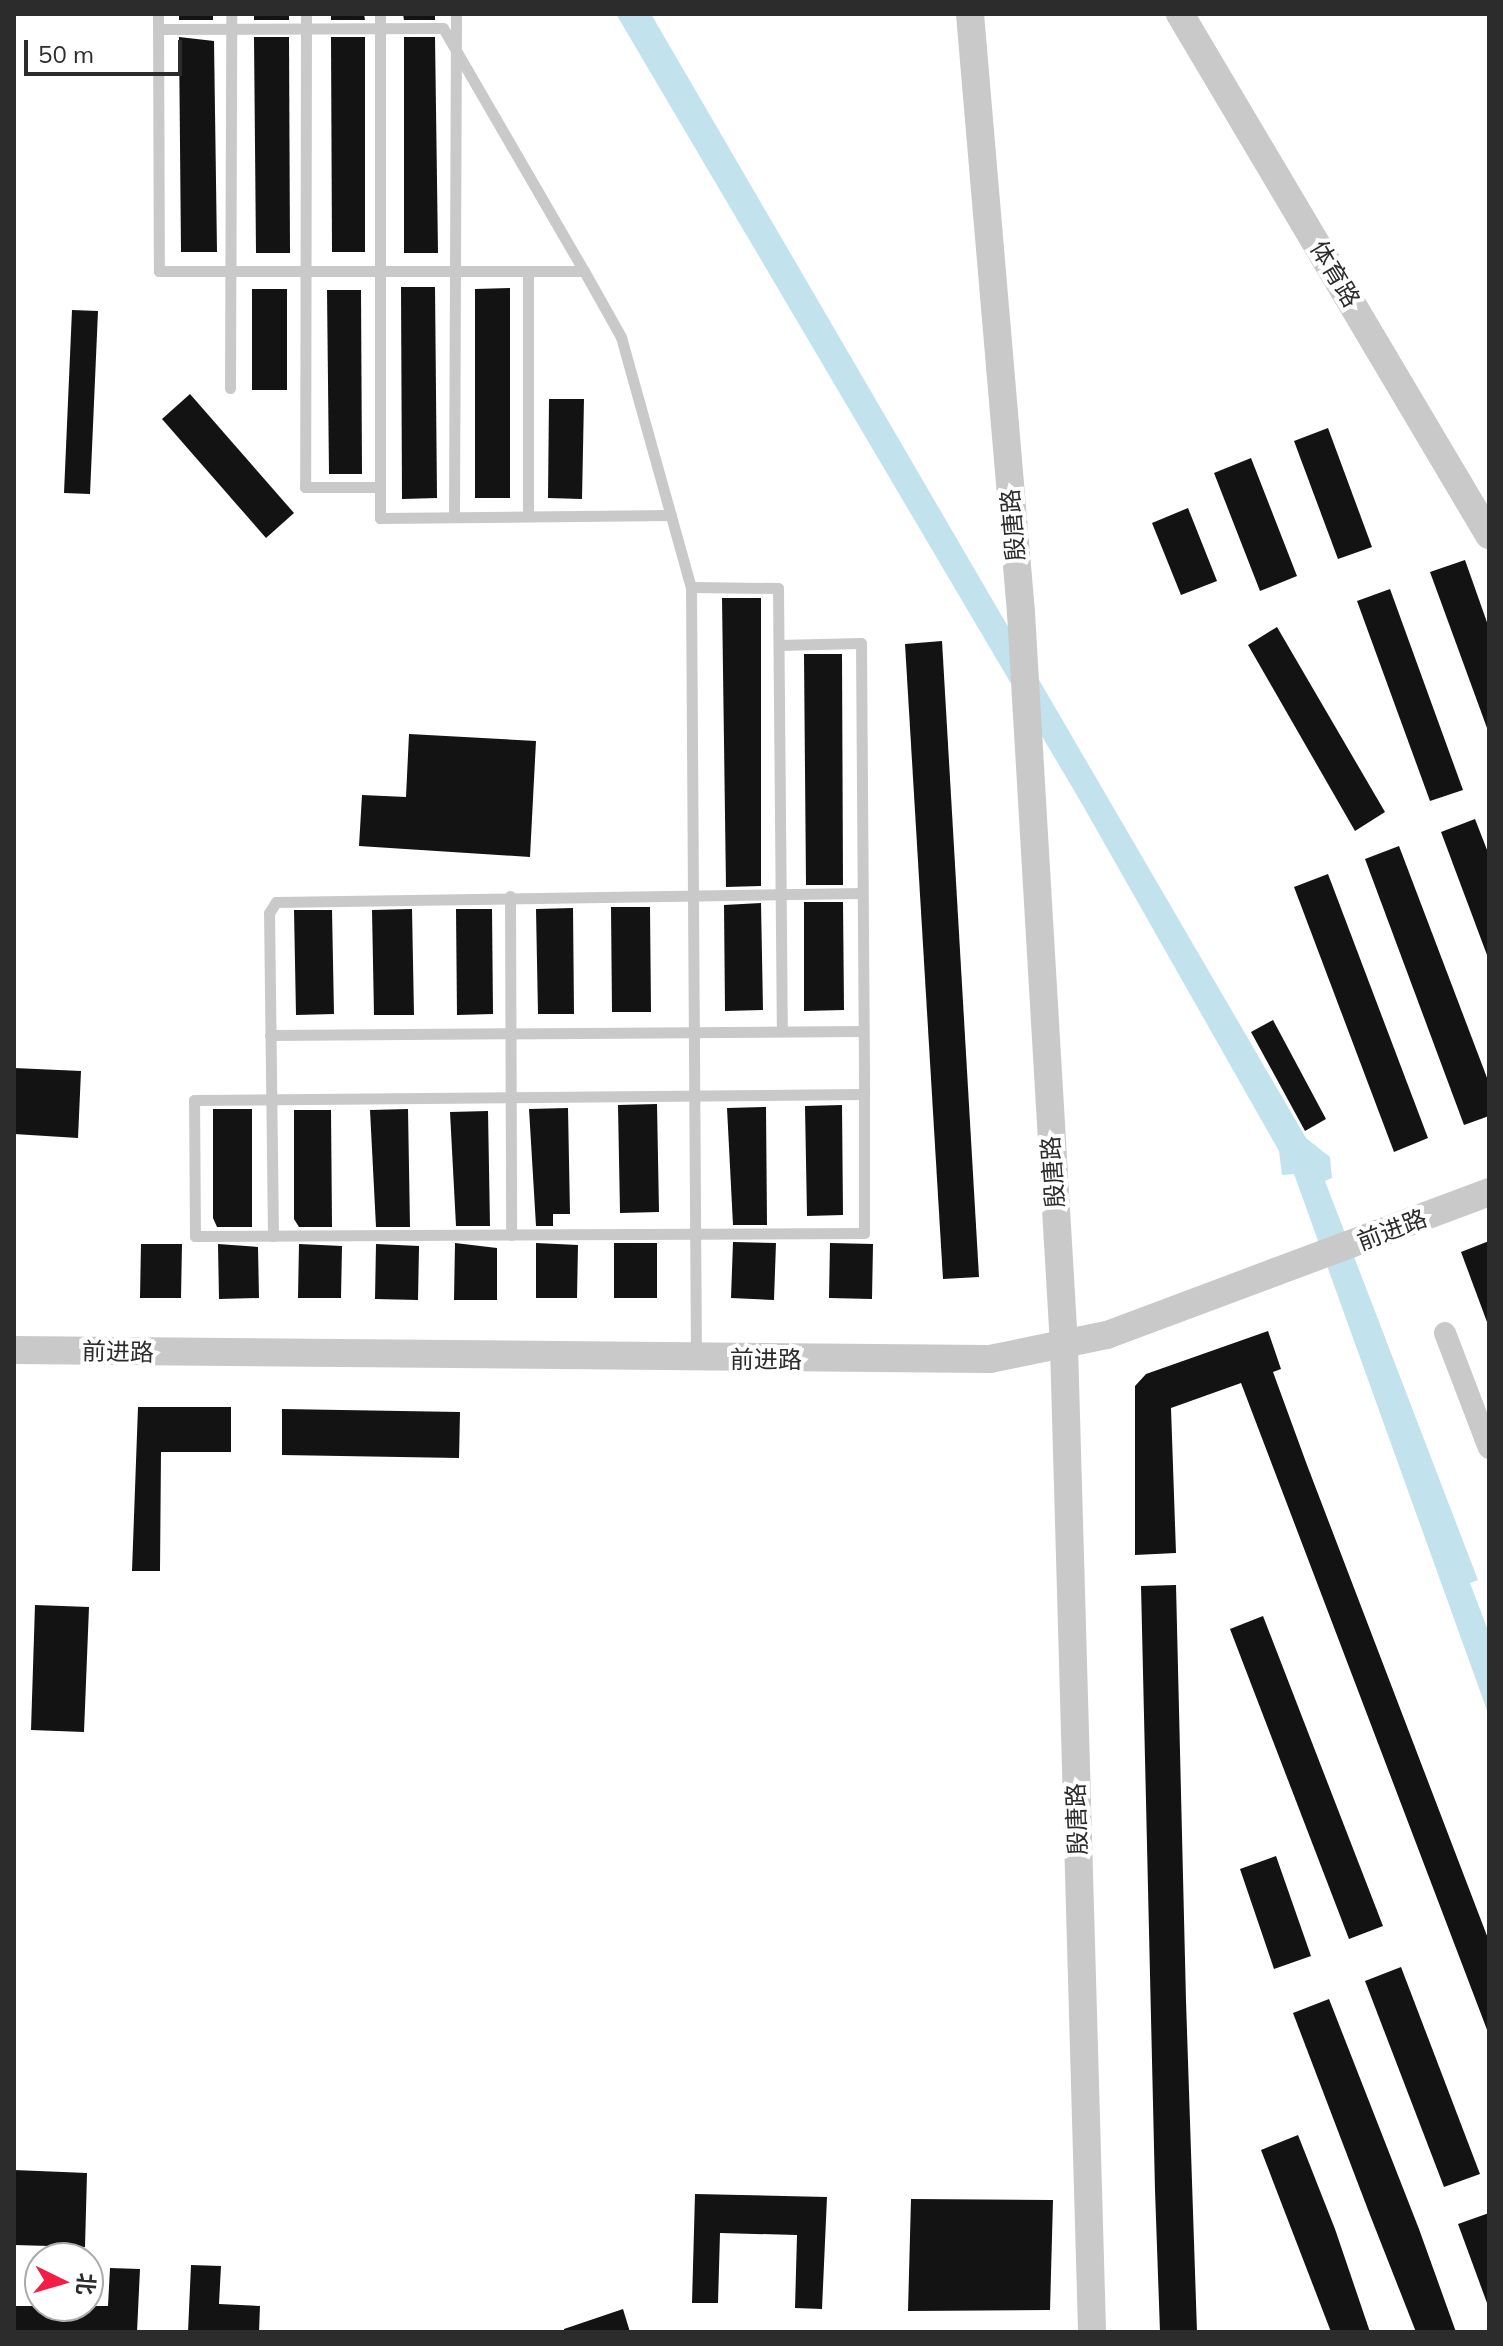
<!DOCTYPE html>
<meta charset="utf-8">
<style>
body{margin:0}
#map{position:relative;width:1503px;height:2346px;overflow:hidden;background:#fff;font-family:Mulish,"Noto Sans SC",sans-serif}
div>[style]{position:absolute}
.water>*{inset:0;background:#c2e2ee}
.building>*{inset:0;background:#131313}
.service>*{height:11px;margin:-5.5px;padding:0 5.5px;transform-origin:5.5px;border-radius:5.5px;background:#c9c9c9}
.minor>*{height:22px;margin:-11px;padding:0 11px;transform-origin:11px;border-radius:11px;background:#c9c9c9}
.tertiary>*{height:28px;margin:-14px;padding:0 14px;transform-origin:14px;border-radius:14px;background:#c9c9c9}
span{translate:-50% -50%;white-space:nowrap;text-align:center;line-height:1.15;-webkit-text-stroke:8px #fff;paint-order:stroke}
.street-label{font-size:24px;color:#2c2c2c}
.frame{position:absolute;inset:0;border:16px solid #2c2c2c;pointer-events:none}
.north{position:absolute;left:24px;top:2242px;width:80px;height:80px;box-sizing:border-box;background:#fff;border:2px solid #ababab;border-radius:50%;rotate:95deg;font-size:22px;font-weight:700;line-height:32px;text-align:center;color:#2c2c2c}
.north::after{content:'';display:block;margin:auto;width:28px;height:36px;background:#f41d46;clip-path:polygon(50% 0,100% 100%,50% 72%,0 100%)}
.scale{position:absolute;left:24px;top:40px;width:158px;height:36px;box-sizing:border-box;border:4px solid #2c2c2c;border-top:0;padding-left:10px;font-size:24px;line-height:28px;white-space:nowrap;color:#2c2c2c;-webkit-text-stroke:6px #fff;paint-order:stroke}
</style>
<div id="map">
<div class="water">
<div style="clip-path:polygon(616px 14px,651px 14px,1306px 1138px,1330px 1157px,1332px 1178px,1325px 1181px,1478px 1580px,1470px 1583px,1489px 1633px,1489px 1716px,1294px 1174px,1282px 1175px,1279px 1151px,1082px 804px)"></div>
</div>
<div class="building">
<div style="clip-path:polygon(179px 14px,213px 14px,213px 20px,179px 20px)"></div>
<div style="clip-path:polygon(254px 14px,289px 14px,289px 20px,254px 20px)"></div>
<div style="clip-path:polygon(331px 14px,364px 14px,365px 20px,331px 20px)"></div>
<div style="clip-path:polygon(403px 14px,435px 14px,435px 20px,404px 20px)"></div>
<div style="clip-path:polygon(179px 37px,214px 41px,217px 252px,181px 252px)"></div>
<div style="clip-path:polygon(254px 37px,289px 37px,290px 253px,256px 253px)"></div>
<div style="clip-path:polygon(331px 37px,365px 37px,365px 252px,332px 252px)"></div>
<div style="clip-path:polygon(404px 37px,435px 37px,438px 253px,404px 253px)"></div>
<div style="clip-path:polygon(401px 287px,435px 287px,437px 498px,402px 499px)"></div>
<div style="clip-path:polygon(510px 288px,510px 498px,475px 498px,475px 289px)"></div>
<div style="clip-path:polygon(252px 289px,287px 289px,287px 390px,252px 390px)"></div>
<div style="clip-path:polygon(327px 290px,361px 290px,362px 474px,329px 474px)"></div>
<div style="clip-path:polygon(72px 310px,98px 311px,90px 494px,64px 493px)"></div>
<div style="clip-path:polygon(190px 394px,294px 513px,266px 538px,162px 419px)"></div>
<div style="clip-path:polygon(549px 399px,584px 399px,582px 499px,548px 498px)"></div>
<div style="clip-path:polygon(1328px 428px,1372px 547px,1338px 559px,1294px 441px)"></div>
<div style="clip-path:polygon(1251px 458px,1297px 576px,1260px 591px,1214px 473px)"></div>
<div style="clip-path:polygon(1188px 508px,1217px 581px,1181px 595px,1152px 523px)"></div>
<div style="clip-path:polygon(1465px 560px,1489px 628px,1487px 728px,1430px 572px)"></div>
<div style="clip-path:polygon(1390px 589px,1463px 790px,1430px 801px,1357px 601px)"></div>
<div style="clip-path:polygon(722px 598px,761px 598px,761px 886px,726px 887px)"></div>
<div style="clip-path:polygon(1277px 627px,1385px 812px,1355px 831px,1248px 645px)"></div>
<div style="clip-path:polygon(942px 641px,979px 1277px,943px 1279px,905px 644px)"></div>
<div style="clip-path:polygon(804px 654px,842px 654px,843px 885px,806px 885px)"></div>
<div style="clip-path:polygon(409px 734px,536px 741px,530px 857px,359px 846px,362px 795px,406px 797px)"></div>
<div style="clip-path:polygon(1475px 819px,1489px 855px,1487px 955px,1441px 832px)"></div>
<div style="clip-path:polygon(1399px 846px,1489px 1083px,1489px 1116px,1464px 1125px,1365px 859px)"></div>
<div style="clip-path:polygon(1328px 874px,1428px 1138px,1394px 1152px,1294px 887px)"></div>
<div style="clip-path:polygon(804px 902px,843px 902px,844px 1010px,804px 1011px)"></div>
<div style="clip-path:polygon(761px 903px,763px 1010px,725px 1011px,724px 905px)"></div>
<div style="clip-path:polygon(611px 907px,650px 907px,651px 1012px,612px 1012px)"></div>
<div style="clip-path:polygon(573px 908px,574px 1014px,538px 1014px,536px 909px)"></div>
<div style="clip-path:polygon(412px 909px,414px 1015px,374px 1015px,372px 910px)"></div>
<div style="clip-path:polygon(456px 909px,492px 909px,493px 1014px,457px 1015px)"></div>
<div style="clip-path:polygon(294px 910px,332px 910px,334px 1014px,296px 1015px)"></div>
<div style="clip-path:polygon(1273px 1020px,1326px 1119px,1305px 1131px,1251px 1032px)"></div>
<div style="clip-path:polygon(14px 1068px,81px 1071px,78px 1138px,14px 1134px)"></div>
<div style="clip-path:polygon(657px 1104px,659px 1212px,620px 1213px,618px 1105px)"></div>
<div style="clip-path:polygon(842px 1105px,843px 1215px,807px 1216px,805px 1106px)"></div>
<div style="clip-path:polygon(766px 1107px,767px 1225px,733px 1225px,727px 1108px)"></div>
<div style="clip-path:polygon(568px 1108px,570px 1214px,553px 1214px,553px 1226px,536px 1226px,529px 1109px)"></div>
<div style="clip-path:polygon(213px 1109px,252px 1109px,252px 1227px,217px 1227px,213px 1218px)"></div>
<div style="clip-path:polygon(408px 1109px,410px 1227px,376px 1227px,370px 1110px)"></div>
<div style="clip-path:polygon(294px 1110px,331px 1110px,332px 1227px,299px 1227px,294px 1219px)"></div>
<div style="clip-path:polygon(488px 1111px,490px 1226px,456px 1226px,450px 1112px)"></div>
<div style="clip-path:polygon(1489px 1241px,1489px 1322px,1487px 1322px,1461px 1252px)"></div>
<div style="clip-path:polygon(733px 1242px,776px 1243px,774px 1300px,731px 1298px)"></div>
<div style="clip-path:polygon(455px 1243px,497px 1248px,497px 1300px,454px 1300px)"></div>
<div style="clip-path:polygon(536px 1243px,578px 1245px,577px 1298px,536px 1298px)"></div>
<div style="clip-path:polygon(614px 1243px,657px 1243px,657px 1298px,614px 1298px)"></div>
<div style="clip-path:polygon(830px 1243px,873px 1244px,872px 1299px,829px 1298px)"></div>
<div style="clip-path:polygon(141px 1244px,182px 1244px,181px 1298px,140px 1298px)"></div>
<div style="clip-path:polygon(218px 1244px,258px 1247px,259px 1298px,219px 1299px)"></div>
<div style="clip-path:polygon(299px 1244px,342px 1246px,341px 1298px,298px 1298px)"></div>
<div style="clip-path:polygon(376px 1244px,419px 1246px,418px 1300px,375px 1299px)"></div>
<div style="clip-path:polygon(1268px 1331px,1281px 1369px,1273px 1372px,1307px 1465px,1489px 1941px,1489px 2035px,1241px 1383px,1171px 1408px,1176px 1553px,1135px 1555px,1135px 1386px,1146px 1374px)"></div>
<div style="clip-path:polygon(138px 1407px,231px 1407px,231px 1452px,161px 1452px,160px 1571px,132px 1571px)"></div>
<div style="clip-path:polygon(282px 1409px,460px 1412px,459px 1458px,282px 1455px)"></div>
<div style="clip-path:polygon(1176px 1585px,1186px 2001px,1197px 2332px,1160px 2332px,1155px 2190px,1141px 1586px)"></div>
<div style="clip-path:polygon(35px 1605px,89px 1607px,84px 1732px,31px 1730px)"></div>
<div style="clip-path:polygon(1263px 1616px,1383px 1926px,1349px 1939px,1230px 1629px)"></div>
<div style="clip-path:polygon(1276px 1856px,1311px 1956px,1274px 1969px,1240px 1869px)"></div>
<div style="clip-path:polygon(1401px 1967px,1480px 2174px,1444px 2187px,1365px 1981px)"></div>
<div style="clip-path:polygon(1329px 1999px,1419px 2229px,1456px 2332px,1416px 2332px,1370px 2215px,1293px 2013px)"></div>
<div style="clip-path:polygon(1298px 2135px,1335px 2229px,1370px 2332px,1331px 2332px,1261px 2150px)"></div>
<div style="clip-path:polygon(14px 2170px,87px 2173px,85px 2247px,14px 2245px)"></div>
<div style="clip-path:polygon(695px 2194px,827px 2197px,822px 2309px,795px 2308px,797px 2235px,720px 2233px,718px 2303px,692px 2303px)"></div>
<div style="clip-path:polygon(911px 2199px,1053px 2200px,1050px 2310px,908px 2311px)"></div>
<div style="clip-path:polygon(1489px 2213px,1489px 2303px,1487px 2303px,1458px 2224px)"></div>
<div style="clip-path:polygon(191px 2265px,221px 2266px,219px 2304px,260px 2306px,259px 2332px,188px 2332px)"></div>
<div style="clip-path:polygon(110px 2268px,140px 2269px,137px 2332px,14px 2332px,14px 2306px,108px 2306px)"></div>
<div style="clip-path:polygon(623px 2309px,630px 2332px,564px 2332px,564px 2329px)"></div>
</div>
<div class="service">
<div style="left:158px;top:14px;width:257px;rotate:89.8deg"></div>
<div style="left:159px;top:271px;width:425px"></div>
<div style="left:584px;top:271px;width:76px;rotate:60.7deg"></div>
<div style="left:621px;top:337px;width:260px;rotate:74.4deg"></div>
<div style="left:691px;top:587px;width:770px;rotate:89.63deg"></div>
<div style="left:306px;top:14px;width:473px;rotate:90.1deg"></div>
<div style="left:305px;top:487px;width:75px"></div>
<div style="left:380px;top:14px;width:504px;rotate:90deg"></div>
<div style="left:380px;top:518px;width:291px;rotate:-0.6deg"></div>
<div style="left:158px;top:29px;width:285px;rotate:-0.2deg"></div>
<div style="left:443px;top:28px;width:281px;rotate:59.9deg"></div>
<div style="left:528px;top:271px;width:245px;rotate:90deg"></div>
<div style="left:230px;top:388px;width:374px;rotate:-89.8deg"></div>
<div style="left:454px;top:517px;width:503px;rotate:-89.77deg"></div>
<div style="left:691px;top:587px;width:87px;rotate:0.7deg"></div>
<div style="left:778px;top:588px;width:442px;rotate:89.5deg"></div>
<div style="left:779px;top:645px;width:82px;rotate:-1.4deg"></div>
<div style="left:861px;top:643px;width:451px;rotate:89.6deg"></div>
<div style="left:864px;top:1094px;width:139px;rotate:90deg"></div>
<div style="left:864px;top:1233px;width:669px;rotate:179.74deg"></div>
<div style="left:195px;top:1236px;width:136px;rotate:-90.4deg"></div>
<div style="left:194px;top:1100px;width:670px;rotate:-0.51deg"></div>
<div style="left:510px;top:896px;width:339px;rotate:89.8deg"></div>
<div style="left:270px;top:1035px;width:593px;rotate:-0.39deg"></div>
<div style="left:273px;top:1236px;width:323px;rotate:-90.7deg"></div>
<div style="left:269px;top:913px;width:13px;rotate:-58deg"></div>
<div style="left:276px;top:902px;width:586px;rotate:-0.88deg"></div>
</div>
<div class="minor">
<div style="left:1445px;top:1333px;width:123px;rotate:69.1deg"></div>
</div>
<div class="tertiary">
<div style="left:970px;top:14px;width:601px;rotate:85.13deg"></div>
<div style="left:1021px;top:613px;width:734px;rotate:86.64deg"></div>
<div style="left:1064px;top:1346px;width:986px;rotate:88.37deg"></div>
<div style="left:1180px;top:14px;width:606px;rotate:59.33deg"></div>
<div style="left:14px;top:1350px;width:976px;rotate:0.53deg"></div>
<div style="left:990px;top:1359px;width:119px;rotate:-11.6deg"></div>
<div style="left:1107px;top:1335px;width:408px;rotate:-20.5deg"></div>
</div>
<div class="street-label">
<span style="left:1335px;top:274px;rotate:59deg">体育路</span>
<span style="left:1013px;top:525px;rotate:-95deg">殷唐路</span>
<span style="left:1053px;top:1172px;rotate:-94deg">殷唐路</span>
<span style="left:1392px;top:1230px;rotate:-21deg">前进路</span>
<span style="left:118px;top:1352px;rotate:1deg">前进路</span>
<span style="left:766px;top:1360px">前进路</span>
<span style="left:1077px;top:1819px;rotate:-92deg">殷唐路</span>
</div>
<div class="frame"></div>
<div class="north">北</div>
<div class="scale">50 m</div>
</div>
